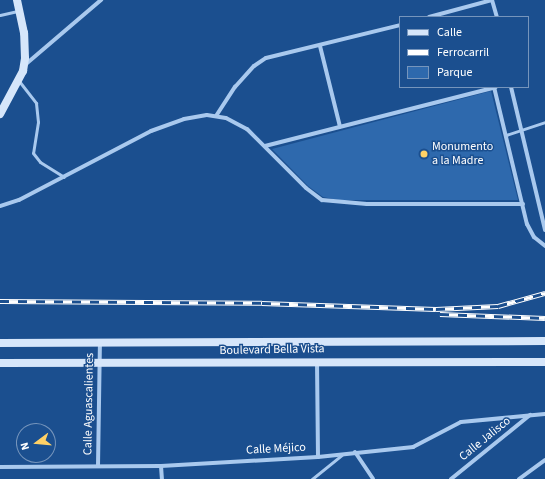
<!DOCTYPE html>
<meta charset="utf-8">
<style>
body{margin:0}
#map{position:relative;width:545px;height:479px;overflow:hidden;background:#1b4f8f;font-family:"Source Sans 3",sans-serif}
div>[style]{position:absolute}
.green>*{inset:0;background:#2e69ad}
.lane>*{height:3px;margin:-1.5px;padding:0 1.5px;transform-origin:1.5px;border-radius:1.5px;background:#a9c9ee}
.street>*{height:4px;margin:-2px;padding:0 2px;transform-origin:2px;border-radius:2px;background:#a9c9ee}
.secondary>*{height:8px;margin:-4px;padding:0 4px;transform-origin:4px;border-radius:4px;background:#d6e6fa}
.rail>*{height:4.5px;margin-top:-2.25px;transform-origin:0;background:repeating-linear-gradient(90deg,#1b4f8f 0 9px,#fff 0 18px);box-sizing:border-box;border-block:1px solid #fff}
.dots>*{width:11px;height:11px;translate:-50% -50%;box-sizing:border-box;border:2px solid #1b4f8f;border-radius:50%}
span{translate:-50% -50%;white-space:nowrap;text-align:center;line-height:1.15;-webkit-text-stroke:3px #1b4f8f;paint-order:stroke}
.poi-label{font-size:12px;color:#fff}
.left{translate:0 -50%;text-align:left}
.street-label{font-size:12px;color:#fff}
.legend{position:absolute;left:399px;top:16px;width:130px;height:72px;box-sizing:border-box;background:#1b4f8f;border:1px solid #7695bc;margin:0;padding:5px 7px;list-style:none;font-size:12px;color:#fff}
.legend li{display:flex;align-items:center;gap:8px;height:20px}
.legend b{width:20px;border:1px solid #7695bc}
.north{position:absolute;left:16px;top:423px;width:40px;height:40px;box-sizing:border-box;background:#1b4f8f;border:1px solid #7695bc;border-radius:50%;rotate:254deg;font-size:11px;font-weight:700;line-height:16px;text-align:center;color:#fff}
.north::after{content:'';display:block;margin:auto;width:14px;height:18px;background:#ffd166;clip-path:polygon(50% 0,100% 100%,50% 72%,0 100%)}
</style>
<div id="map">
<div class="green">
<div style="clip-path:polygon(491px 91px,518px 200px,338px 200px,323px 197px,308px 186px,272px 149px)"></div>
</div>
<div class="lane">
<div style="left:0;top:15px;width:18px;rotate:-13deg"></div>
<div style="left:19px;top:81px;width:28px;rotate:52deg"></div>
<div style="left:36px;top:103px;width:19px;rotate:84deg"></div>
<div style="left:38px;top:122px;width:31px;rotate:99deg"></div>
<div style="left:33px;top:153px;width:11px;rotate:52deg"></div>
<div style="left:40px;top:162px;width:28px;rotate:32deg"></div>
<div style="left:506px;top:135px;width:41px;rotate:-18.4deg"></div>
<div style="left:312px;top:479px;width:38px;rotate:-39deg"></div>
</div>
<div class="street">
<div style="left:492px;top:0;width:18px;rotate:74deg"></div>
<div style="left:429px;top:17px;width:65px;rotate:-15.1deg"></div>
<div style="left:320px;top:46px;width:83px;rotate:76.1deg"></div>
<div style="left:26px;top:64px;width:99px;rotate:-40.5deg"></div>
<div style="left:494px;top:87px;width:141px;rotate:76.5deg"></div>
<div style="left:527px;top:224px;width:15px;rotate:62deg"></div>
<div style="left:534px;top:237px;width:14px;rotate:39deg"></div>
<div style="left:511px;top:87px;width:147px;rotate:76.6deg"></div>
<div style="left:216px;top:116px;width:35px;rotate:-57deg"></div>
<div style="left:235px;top:87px;width:28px;rotate:-48deg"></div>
<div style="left:254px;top:66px;width:14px;rotate:-34deg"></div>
<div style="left:266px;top:58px;width:138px;rotate:-13.8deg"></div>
<div style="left:265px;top:146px;width:238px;rotate:-14.3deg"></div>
<div style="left:0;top:206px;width:20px;rotate:-18deg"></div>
<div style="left:19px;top:200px;width:149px;rotate:-27.6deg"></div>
<div style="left:151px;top:131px;width:35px;rotate:-20deg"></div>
<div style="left:184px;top:119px;width:23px;rotate:-10deg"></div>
<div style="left:207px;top:115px;width:19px;rotate:9deg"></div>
<div style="left:226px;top:118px;width:24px;rotate:28deg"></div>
<div style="left:247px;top:129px;width:83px;rotate:45deg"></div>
<div style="left:306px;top:188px;width:20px;rotate:37deg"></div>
<div style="left:322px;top:200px;width:45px;rotate:5.1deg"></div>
<div style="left:367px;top:204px;width:156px"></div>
<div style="left:317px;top:361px;width:96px;rotate:89.4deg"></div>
<div style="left:355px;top:452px;width:32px;rotate:56deg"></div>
<div style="left:98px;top:466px;width:123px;rotate:-89.1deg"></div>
<div style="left:161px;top:466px;width:13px;rotate:86deg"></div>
<div style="left:0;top:467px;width:161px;rotate:-0.4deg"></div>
<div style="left:161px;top:466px;width:157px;rotate:-3.3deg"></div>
<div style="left:318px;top:457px;width:96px;rotate:-6deg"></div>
<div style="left:413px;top:447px;width:54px;rotate:-27.5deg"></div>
<div style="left:461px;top:422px;width:84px;rotate:-5.4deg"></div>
<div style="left:451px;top:479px;width:102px;rotate:-39deg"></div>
<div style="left:519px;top:479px;width:32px;rotate:-36deg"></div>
</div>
<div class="secondary">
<div style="left:0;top:114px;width:49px;rotate:-61.9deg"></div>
<div style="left:23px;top:71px;width:13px;rotate:-81deg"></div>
<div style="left:25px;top:58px;width:25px;rotate:-92deg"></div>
<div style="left:24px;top:33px;width:34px;rotate:-102deg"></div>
<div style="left:0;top:343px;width:545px;rotate:-0.21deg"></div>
<div style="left:0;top:363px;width:545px;rotate:-0.11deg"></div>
</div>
<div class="rail">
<div style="left:0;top:301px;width:262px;rotate:0.4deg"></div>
<div style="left:262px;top:303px;width:174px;rotate:2deg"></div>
<div style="left:436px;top:309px;width:62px;rotate:-2.8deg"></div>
<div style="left:498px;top:306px;width:49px;rotate:-15.5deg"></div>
<div style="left:440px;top:314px;width:105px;rotate:2.2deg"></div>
</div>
<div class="dots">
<div style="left:424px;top:154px;background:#ffd166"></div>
</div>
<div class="poi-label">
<span class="left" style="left:432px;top:154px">Monumento<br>a la Madre</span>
</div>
<div class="street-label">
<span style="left:272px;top:350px;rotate:-1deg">Boulevard Bella Vista</span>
<span style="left:89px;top:404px;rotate:-89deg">Calle Aguascalientes</span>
<span style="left:485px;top:439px;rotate:-39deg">Calle Jalisco</span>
<span style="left:276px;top:449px;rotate:-3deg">Calle Méjico</span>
</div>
<ul class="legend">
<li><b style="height:5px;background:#d6e6fa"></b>Calle</li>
<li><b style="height:5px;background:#fff"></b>Ferrocarril</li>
<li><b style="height:11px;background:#2e69ad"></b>Parque</li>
</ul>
<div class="north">N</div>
</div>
